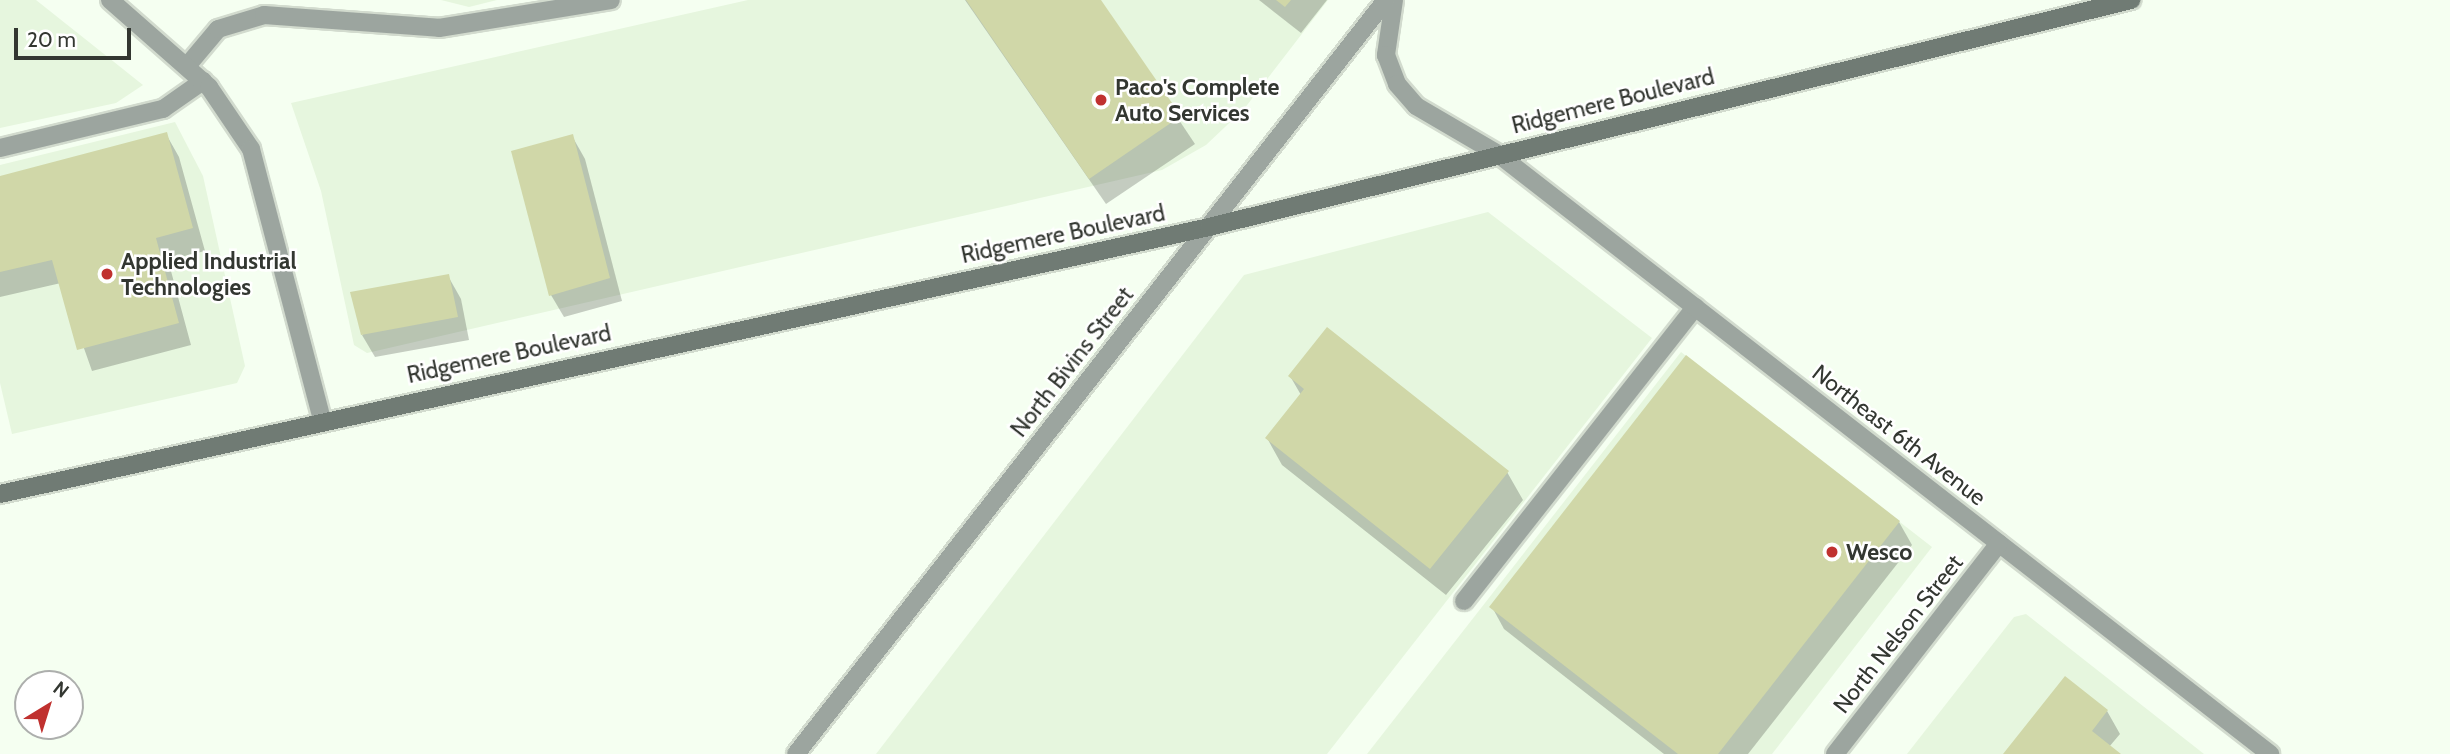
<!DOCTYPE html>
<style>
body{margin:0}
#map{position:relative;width:2450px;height:754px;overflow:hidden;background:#f5fff1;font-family:Cabin,sans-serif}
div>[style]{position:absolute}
.built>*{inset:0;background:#e6f6de}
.shadow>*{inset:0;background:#0003}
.building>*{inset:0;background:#d0d7a8}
.roads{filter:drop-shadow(2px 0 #d2dbce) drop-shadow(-2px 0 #d2dbce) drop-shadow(0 2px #d2dbce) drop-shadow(0 -2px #d2dbce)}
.service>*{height:18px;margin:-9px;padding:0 9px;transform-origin:9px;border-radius:9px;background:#9ca59f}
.minor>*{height:18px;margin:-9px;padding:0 9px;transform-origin:9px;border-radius:9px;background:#9ca59f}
.secondary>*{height:18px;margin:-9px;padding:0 9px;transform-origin:9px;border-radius:9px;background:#707b74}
.dots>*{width:19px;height:19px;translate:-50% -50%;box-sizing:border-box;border:4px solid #fff;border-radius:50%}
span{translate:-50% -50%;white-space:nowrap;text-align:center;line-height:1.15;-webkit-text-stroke:5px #fff;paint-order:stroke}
.poi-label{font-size:23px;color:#333731;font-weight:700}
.left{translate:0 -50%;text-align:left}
.street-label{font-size:23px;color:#333731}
.north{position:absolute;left:14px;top:670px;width:70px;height:70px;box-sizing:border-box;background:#fff;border:2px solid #adafad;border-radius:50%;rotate:38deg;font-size:19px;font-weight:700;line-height:28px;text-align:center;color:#333731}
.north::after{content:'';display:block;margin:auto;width:24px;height:32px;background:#c0312f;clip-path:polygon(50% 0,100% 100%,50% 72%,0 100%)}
.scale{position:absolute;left:14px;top:28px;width:117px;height:32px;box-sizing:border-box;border:4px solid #333731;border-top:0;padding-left:9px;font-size:21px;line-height:24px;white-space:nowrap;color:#333731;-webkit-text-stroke:5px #fff;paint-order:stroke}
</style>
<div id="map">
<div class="built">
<div style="clip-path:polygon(0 0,36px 0,143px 85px,116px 103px,0 128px)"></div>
<div style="clip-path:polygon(441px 0,497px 0,469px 7px)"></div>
<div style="clip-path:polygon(748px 0,1328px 0,1244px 109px,1206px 145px,1162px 170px,367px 353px,354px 345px,321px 191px,291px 103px)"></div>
<div style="clip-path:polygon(175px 122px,203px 176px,245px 366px,237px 383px,12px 434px,0 383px,0 165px)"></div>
<div style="clip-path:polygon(1488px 212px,1652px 338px,1327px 754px,876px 754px,1244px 275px)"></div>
<div style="clip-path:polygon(1681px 352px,1932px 547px,1772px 754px,1367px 754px)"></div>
<div style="clip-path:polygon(2026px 614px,2204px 754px,1907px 754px,2014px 617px)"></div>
</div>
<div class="shadow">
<div style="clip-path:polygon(965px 0,1099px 0,1195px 144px,1106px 204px)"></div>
<div style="clip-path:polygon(1259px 0,1327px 0,1301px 33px)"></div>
<div style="clip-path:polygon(166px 134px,179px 157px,205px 251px,168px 260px,191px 345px,92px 371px,61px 283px,0 297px,0 178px)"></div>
<div style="clip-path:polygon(572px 136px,585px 159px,622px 301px,564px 317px,551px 295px)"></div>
<div style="clip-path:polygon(448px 276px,461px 299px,469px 340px,375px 357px,362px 335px)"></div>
<div style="clip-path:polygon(1290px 376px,1507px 472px,1523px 500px,1446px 595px,1282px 465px,1267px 438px,1301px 395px)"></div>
<div style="clip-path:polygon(1899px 522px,1912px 545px,1748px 754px,1664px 754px,1504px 629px,1492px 607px)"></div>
<div style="clip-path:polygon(2107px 711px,2120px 734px,2109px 747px,2118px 754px,2005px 754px)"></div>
</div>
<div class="building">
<div style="clip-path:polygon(966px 0,1101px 0,1181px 116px,1089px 179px)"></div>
<div style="clip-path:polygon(1276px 0,1291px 0,1285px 7px)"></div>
<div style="clip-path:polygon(167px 132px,193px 228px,156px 238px,179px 323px,77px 350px,52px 260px,0 272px,0 176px)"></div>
<div style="clip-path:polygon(573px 134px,610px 278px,549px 296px,511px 151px)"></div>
<div style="clip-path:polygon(449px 274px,458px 317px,361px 335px,350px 292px)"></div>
<div style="clip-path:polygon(1327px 327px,1509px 471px,1430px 569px,1265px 438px,1304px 389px,1288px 376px)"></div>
<div style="clip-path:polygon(1686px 355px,1900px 521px,1718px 754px,1678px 754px,1489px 607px)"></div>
<div style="clip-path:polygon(2065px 676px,2108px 710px,2092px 731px,2121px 754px,2003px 754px)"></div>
</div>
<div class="roads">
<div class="service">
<div style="left:187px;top:66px;width:48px;rotate:-50deg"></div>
<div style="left:218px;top:29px;width:48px;rotate:-16.9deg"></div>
<div style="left:264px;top:15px;width:175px;rotate:4.2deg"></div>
<div style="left:439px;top:28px;width:174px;rotate:-9.2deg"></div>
<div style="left:0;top:148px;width:168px;rotate:-13.5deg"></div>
<div style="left:163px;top:109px;width:49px;rotate:-35deg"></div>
<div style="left:1464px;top:601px;width:374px;rotate:-51.8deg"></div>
</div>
<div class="minor">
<div style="left:110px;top:0;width:132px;rotate:41.3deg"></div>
<div style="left:209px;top:87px;width:75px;rotate:55.9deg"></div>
<div style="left:251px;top:149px;width:279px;rotate:75.3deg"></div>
<div style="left:1394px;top:0;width:56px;rotate:98.3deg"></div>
<div style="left:1386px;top:55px;width:31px;rotate:69deg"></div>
<div style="left:1397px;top:84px;width:29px;rotate:49deg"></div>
<div style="left:1416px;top:106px;width:95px;rotate:30.3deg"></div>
<div style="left:1498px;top:154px;width:978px;rotate:37.85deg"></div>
<div style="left:796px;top:754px;width:957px;rotate:-51.96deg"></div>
<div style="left:1835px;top:754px;width:267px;rotate:-52.1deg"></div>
</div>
<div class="secondary">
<div style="left:0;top:494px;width:1238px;rotate:-12.45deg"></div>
<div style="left:1209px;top:227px;width:950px;rotate:-13.83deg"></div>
</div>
</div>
<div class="dots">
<div style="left:1101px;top:100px;background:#c0312f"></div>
<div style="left:107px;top:274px;background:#c0312f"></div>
<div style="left:1832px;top:552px;background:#c0312f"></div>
</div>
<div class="poi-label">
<span class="left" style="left:1115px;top:100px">Paco's Complete<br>Auto Services</span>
<span class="left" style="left:121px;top:274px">Applied Industrial<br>Technologies</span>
<span class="left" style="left:1846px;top:552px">Wesco</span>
</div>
<div class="street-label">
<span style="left:1613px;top:101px;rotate:-14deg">Ridgemere Boulevard</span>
<span style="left:1063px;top:234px;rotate:-12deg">Ridgemere Boulevard</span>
<span style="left:509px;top:354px;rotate:-12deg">Ridgemere Boulevard</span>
<span style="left:1072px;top:362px;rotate:-52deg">North Bivins Street</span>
<span style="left:1899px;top:435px;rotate:38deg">Northeast 6th Avenue</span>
<span style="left:1898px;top:634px;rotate:-52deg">North Nelson Street</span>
</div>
<div class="north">N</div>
<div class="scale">20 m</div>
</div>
